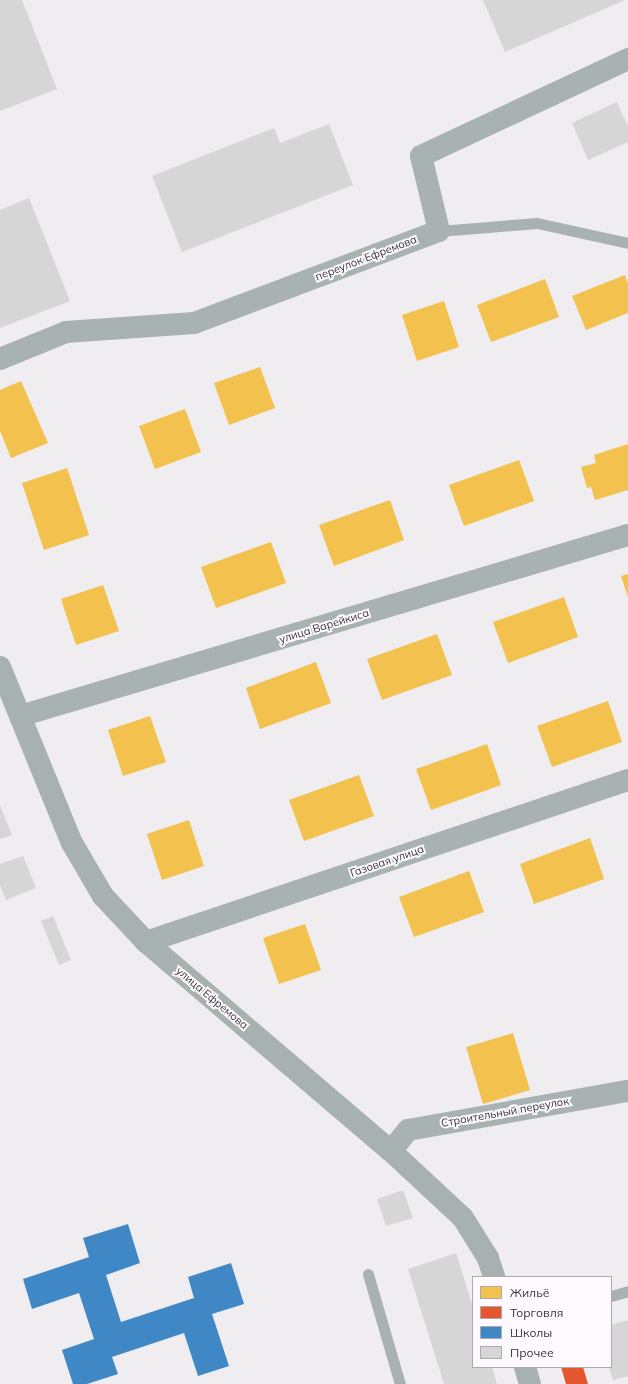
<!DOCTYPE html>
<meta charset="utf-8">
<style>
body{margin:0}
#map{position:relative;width:628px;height:1384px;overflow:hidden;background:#efedef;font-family:Mulish,sans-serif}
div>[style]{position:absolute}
.homes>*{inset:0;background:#f2c14e}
.shops>*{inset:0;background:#e4572e}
.schools>*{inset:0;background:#3f88c5}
.building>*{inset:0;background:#d7d6d6}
.lane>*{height:11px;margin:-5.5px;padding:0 5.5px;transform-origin:5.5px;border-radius:5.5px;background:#a9b2b3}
.street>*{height:22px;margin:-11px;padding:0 11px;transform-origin:11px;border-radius:11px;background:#a9b2b3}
.secondary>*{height:22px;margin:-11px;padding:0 11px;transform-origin:11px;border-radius:11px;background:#a7b1b0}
span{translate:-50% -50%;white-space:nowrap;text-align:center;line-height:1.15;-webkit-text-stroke:4px #fdf9fe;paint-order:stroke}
.street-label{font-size:11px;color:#383739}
.legend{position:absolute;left:472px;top:1276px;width:140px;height:92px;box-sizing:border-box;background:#fdf9fe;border:1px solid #aeabaf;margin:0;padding:5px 7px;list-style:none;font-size:12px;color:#383739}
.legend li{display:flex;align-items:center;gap:8px;height:20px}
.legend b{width:20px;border:1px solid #aeabaf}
</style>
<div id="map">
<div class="homes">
<div style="clip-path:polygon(625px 275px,628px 284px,628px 313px,586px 330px,572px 296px)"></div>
<div style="clip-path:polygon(545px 279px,559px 317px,491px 342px,477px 305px)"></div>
<div style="clip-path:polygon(444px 301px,459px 347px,417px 361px,402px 315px)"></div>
<div style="clip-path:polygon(260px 367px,275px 408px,229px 425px,214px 383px)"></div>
<div style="clip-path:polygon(21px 381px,48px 443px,11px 458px,0 431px,0 390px)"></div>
<div style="clip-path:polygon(185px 409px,201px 452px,155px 469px,139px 426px)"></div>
<div style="clip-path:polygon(628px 444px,628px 490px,595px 500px,591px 487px,587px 488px,581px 467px,596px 463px,594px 455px)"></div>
<div style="clip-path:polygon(519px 460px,534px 501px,464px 526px,449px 485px)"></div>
<div style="clip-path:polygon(67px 468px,89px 535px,44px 550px,22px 483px)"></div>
<div style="clip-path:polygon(390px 500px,404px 540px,334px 566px,319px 525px)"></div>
<div style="clip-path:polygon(271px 542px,286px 583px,216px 608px,201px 567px)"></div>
<div style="clip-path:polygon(628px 574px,628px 597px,621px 576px)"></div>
<div style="clip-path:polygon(103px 585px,119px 631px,76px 645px,61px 599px)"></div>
<div style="clip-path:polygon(564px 597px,578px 637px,508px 663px,493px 622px)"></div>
<div style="clip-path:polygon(437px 634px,452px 675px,382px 700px,367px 659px)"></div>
<div style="clip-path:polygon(316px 662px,331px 703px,260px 729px,246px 688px)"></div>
<div style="clip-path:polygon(608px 701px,622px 742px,552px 767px,537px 726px)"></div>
<div style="clip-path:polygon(150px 716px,166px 762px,123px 776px,108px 730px)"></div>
<div style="clip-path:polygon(487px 744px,501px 785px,431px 810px,416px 769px)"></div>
<div style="clip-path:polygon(359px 775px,374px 816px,304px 841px,289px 800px)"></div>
<div style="clip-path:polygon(189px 820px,204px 866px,162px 880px,147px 834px)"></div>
<div style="clip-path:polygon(590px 838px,604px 879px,534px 904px,520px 864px)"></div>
<div style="clip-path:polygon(469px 871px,484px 912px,414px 937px,399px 897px)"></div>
<div style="clip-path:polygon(305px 924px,321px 970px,279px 984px,263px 938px)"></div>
<div style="clip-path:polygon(513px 1033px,530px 1090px,483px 1104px,466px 1047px)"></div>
</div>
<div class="shops">
<div style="clip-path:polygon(561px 1367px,583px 1367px,588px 1384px,566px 1384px)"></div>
</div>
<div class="schools">
<div style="clip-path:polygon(128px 1224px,140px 1263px,106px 1275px,121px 1322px,194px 1298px,188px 1277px,231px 1263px,244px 1304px,212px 1314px,229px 1366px,198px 1376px,184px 1333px,112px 1357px,118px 1374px,87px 1384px,73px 1384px,62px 1350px,94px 1339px,79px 1293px,32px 1309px,23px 1279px,89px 1257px,83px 1238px)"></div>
</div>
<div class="building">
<div style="clip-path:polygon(0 0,22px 0,57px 89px,0 111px)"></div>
<div style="clip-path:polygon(483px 0,625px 0,505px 52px)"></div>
<div style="clip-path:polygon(617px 102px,628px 127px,628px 142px,588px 160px,572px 123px)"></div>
<div style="clip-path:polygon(329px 124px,353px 185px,182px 252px,152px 176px,274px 128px,280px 143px)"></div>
<div style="clip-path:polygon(29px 198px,70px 301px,0 328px,0 210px)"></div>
<div style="clip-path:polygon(0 805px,12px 835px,0 839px)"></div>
<div style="clip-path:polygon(23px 856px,36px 888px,6px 900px,0 885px,0 864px)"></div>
<div style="clip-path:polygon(53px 916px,71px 960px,59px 965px,41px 921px)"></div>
<div style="clip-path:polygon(403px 1190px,413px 1218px,386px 1226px,377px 1199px)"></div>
<div style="clip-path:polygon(456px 1253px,473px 1307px,473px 1367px,492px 1367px,497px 1384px,444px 1384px,408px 1269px)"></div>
<div style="clip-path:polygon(628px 1320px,628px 1376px,613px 1380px,609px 1367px,611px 1367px,611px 1325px)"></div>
</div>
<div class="lane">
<div style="left:439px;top:231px;width:98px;rotate:-4.7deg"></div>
<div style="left:537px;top:223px;width:93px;rotate:12.4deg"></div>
<div style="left:368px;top:1274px;width:115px;rotate:73.8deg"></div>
<div style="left:611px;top:1296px;width:18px;rotate:-16deg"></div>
</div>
<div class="street">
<div style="left:0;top:359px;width:71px;rotate:-22.2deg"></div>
<div style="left:66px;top:332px;width:128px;rotate:-4deg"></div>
<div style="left:194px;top:323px;width:262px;rotate:-20.6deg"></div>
<div style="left:439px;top:231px;width:77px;rotate:-103.5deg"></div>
<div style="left:421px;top:156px;width:229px;rotate:-25.1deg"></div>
<div style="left:20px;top:716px;width:634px;rotate:-16.58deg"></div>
<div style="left:146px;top:942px;width:508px;rotate:-18.58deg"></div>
<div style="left:391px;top:1151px;width:27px;rotate:-51deg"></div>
<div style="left:408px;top:1130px;width:223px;rotate:-10.1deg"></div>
</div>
<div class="secondary">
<div style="left:0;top:667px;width:190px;rotate:67.8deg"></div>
<div style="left:72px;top:843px;width:61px;rotate:59.7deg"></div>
<div style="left:103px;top:896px;width:63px;rotate:46.9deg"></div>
<div style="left:146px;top:942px;width:322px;rotate:40.5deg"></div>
<div style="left:391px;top:1151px;width:98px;rotate:42.9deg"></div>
<div style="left:463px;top:1218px;width:47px;rotate:58deg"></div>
<div style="left:488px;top:1258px;width:20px;rotate:72deg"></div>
<div style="left:525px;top:1367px;width:18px;rotate:74deg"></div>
</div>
<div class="street-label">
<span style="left:366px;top:258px;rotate:-21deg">переулок Ефремова</span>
<span style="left:324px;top:626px;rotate:-17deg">улица Варейкиса</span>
<span style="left:387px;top:861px;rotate:-19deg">Газовая улица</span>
<span style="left:212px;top:998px;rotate:40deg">улица Ефремова</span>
<span style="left:505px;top:1112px;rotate:-10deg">Строительный переулок</span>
</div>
<ul class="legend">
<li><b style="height:11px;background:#f2c14e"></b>Жильё</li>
<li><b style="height:11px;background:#e4572e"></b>Торговля</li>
<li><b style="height:11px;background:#3f88c5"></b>Школы</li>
<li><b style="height:11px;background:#d7d6d6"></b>Прочее</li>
</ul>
</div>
